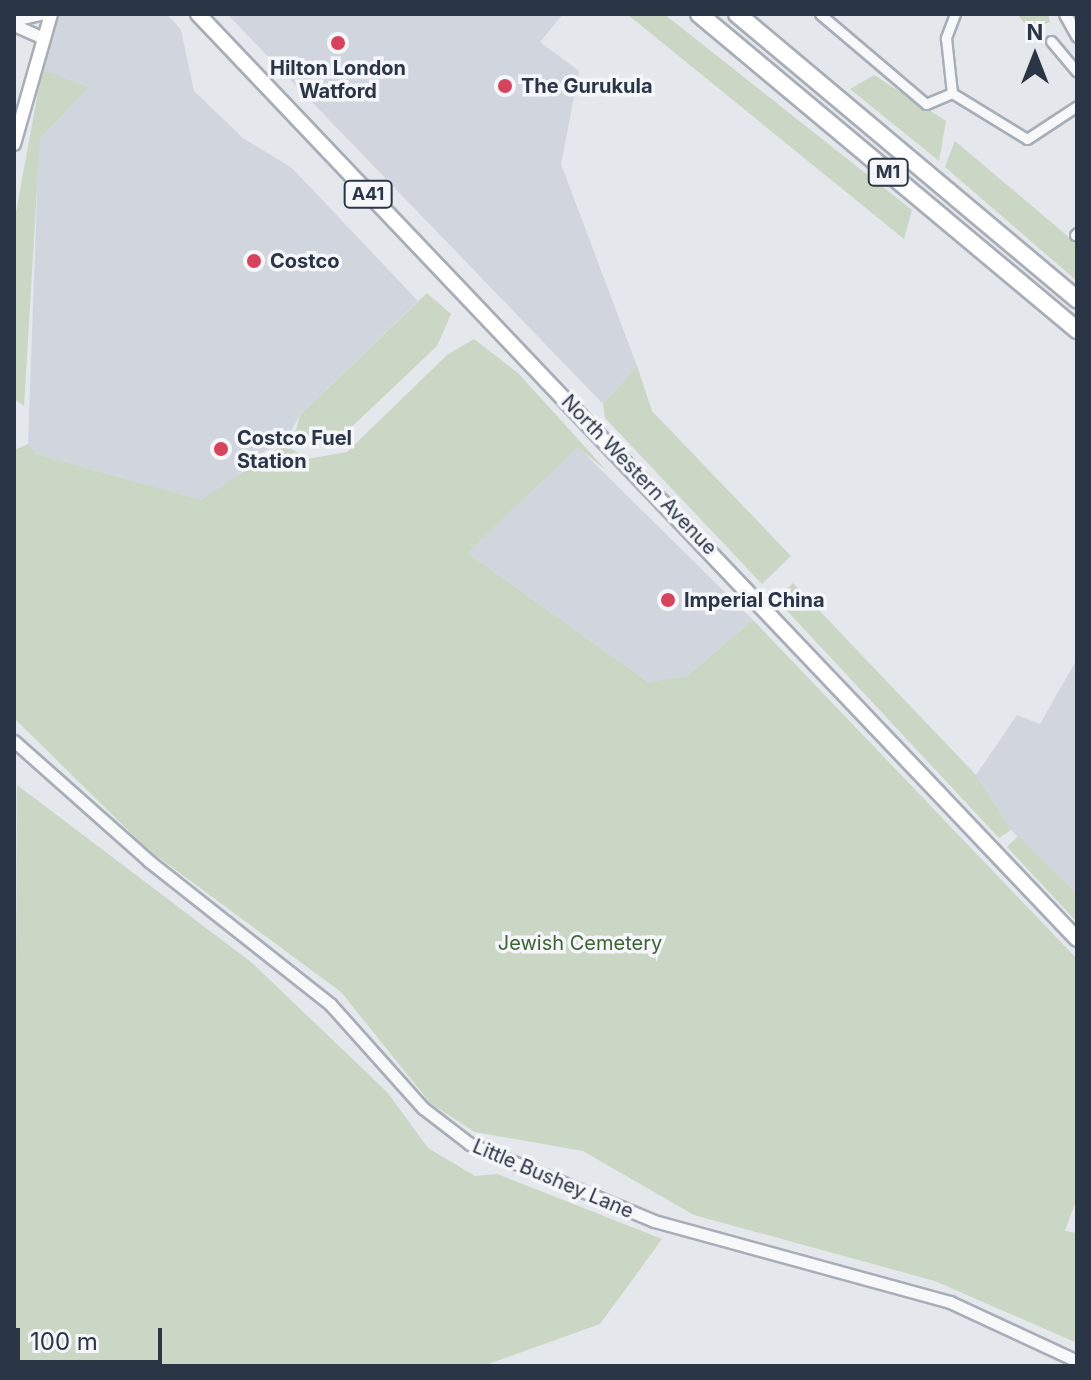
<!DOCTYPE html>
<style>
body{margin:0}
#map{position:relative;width:1091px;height:1380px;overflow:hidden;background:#e4e7ec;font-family:Inter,sans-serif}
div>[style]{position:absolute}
.built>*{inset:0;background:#d1d6de}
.green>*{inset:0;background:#c9d7c4}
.roads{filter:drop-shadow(2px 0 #a8aeb7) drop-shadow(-2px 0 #a8aeb7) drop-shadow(0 2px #a8aeb7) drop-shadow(0 -2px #a8aeb7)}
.minor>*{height:9px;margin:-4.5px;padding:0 4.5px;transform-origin:4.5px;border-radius:4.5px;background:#f7f8fa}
.tertiary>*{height:11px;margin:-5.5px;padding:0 5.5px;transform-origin:5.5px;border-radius:5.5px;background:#f7f8fa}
.secondary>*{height:12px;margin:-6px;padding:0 6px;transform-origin:6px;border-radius:6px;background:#fff}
.trunk>*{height:14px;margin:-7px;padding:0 7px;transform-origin:7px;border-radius:7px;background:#fff}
.motorway>*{height:16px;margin:-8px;padding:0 8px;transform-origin:8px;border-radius:8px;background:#fff}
.dots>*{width:22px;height:22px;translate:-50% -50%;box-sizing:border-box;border:4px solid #f4f6f9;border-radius:50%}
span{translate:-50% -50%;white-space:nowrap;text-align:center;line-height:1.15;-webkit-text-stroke:7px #f4f6f9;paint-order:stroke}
.shield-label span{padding:2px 6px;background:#f4f6f9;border:2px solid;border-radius:6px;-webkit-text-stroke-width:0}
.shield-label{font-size:18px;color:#2a3546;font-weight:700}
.poi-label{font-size:20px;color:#2a3546;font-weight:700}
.left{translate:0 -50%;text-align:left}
.street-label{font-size:20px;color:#2a3546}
.park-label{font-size:20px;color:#406336}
.frame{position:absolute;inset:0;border:16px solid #2a3546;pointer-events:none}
.north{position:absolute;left:995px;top:16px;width:80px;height:80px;-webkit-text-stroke:6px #f4f6f9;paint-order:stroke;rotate:0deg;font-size:22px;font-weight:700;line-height:32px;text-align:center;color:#2a3546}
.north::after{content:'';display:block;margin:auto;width:28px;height:36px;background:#2a3546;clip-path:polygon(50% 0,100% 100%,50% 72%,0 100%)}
.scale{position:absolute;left:16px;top:1328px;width:146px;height:36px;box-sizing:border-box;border:4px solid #2a3546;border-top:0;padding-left:10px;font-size:24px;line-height:28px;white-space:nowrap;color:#2a3546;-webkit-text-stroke:6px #f4f6f9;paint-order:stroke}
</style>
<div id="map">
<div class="built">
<div style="clip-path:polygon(59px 14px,167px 14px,181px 30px,194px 91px,243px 138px,292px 168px,418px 301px,300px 415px,284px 444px,263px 452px,216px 496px,200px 500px,36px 454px,28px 444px,39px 138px,88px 87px,37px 69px)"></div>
<div style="clip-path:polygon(227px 14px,563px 14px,540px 42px,579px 71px,561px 164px,637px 366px,603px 404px)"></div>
<div style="clip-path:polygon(577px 446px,753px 620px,687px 676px,648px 682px,468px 553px)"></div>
<div style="clip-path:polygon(1077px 659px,1077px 894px,1011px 830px,976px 775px,1017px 715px,1040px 724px)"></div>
</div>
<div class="green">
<div style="clip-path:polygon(627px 14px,664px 14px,912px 210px,904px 239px)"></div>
<div style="clip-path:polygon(1017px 14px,1048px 14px,1050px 22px,1030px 30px)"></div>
<div style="clip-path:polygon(42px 70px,89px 87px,40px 138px,24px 406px,14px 399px,14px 223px)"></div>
<div style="clip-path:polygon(874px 75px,946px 121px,939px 161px,850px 89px)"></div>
<div style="clip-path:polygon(955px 141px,1077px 244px,1077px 281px,945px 167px)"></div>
<div style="clip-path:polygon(427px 293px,451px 314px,437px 346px,341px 437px,315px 441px,295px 433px,300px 415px)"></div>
<div style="clip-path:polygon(474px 339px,519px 374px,606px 470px,577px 447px,468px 553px,648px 682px,687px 676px,753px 620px,1077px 959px,1077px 1198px,1065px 1231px,1077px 1233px,1077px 1343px,935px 1281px,694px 1215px,583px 1151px,475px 1132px,431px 1104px,341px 992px,146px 848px,14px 718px,14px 450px,28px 444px,36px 454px,201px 500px,284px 444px,307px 459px,347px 452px,447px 355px)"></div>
<div style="clip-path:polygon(637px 366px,652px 411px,791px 556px,762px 584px,605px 418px,603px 404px)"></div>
<div style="clip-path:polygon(793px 583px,976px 775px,1011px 830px,999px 838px,776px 599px)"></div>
<div style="clip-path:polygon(17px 785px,251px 962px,387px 1092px,428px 1148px,475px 1176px,497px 1174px,662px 1239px,600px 1324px,483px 1366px,14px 1366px)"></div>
<div style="clip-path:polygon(1018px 836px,1077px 894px,1077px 922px,1007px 847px)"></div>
</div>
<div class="roads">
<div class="minor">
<div style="left:820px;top:14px;width:139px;rotate:40.3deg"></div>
<div style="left:926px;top:104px;width:28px;rotate:-23deg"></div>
<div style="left:955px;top:14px;width:26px;rotate:111deg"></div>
<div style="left:946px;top:38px;width:55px;rotate:83.8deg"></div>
<div style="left:952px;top:93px;width:88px;rotate:31.5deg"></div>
<div style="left:1027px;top:139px;width:60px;rotate:-33.4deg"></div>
<div style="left:1051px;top:41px;width:40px;rotate:50deg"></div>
<div style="left:1075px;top:235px;width:3px;rotate:-45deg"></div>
</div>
<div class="tertiary">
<div style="left:1065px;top:14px;width:25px;rotate:61deg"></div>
<div style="left:14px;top:20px;width:28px;rotate:-13deg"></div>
<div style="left:14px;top:25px;width:30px;rotate:24deg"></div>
<div style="left:14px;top:741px;width:181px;rotate:41.6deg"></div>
<div style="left:149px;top:861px;width:231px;rotate:38.3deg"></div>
<div style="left:330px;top:1004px;width:140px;rotate:48.2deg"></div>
<div style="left:423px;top:1108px;width:59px;rotate:37.5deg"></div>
<div style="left:470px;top:1144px;width:199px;rotate:22.7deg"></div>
<div style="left:654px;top:1221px;width:307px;rotate:15.3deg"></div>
<div style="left:950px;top:1302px;width:140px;rotate:24.9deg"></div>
</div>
<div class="secondary">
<div style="left:14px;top:144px;width:135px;rotate:-74.1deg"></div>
</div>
<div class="trunk">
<div style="left:198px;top:14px;width:1276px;rotate:46.46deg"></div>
</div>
<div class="motorway">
<div style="left:699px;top:14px;width:493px;rotate:39.9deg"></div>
<div style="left:737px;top:14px;width:444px;rotate:40deg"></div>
</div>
</div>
<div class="dots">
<div style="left:338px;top:43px;background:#d7435d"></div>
<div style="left:505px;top:86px;background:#d7435d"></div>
<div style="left:254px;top:261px;background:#d7435d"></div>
<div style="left:221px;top:449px;background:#d7435d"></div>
<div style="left:668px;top:600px;background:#d7435d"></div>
</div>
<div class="shield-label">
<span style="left:888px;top:172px">M1</span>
<span style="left:368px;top:194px">A41</span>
</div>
<div class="poi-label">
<span style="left:338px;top:80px">Hilton London<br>Watford</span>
<span class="left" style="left:521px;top:86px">The Gurukula</span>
<span class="left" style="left:270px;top:261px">Costco</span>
<span class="left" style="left:237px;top:450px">Costco Fuel<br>Station</span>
<span class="left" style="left:684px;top:600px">Imperial China</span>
</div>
<div class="street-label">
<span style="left:639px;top:475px;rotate:46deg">North Western Avenue</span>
<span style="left:553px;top:1179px;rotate:23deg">Little Bushey Lane</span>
</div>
<div class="park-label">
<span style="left:580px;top:943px">Jewish Cemetery</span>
</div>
<div class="frame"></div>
<div class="north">N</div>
<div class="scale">100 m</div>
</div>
